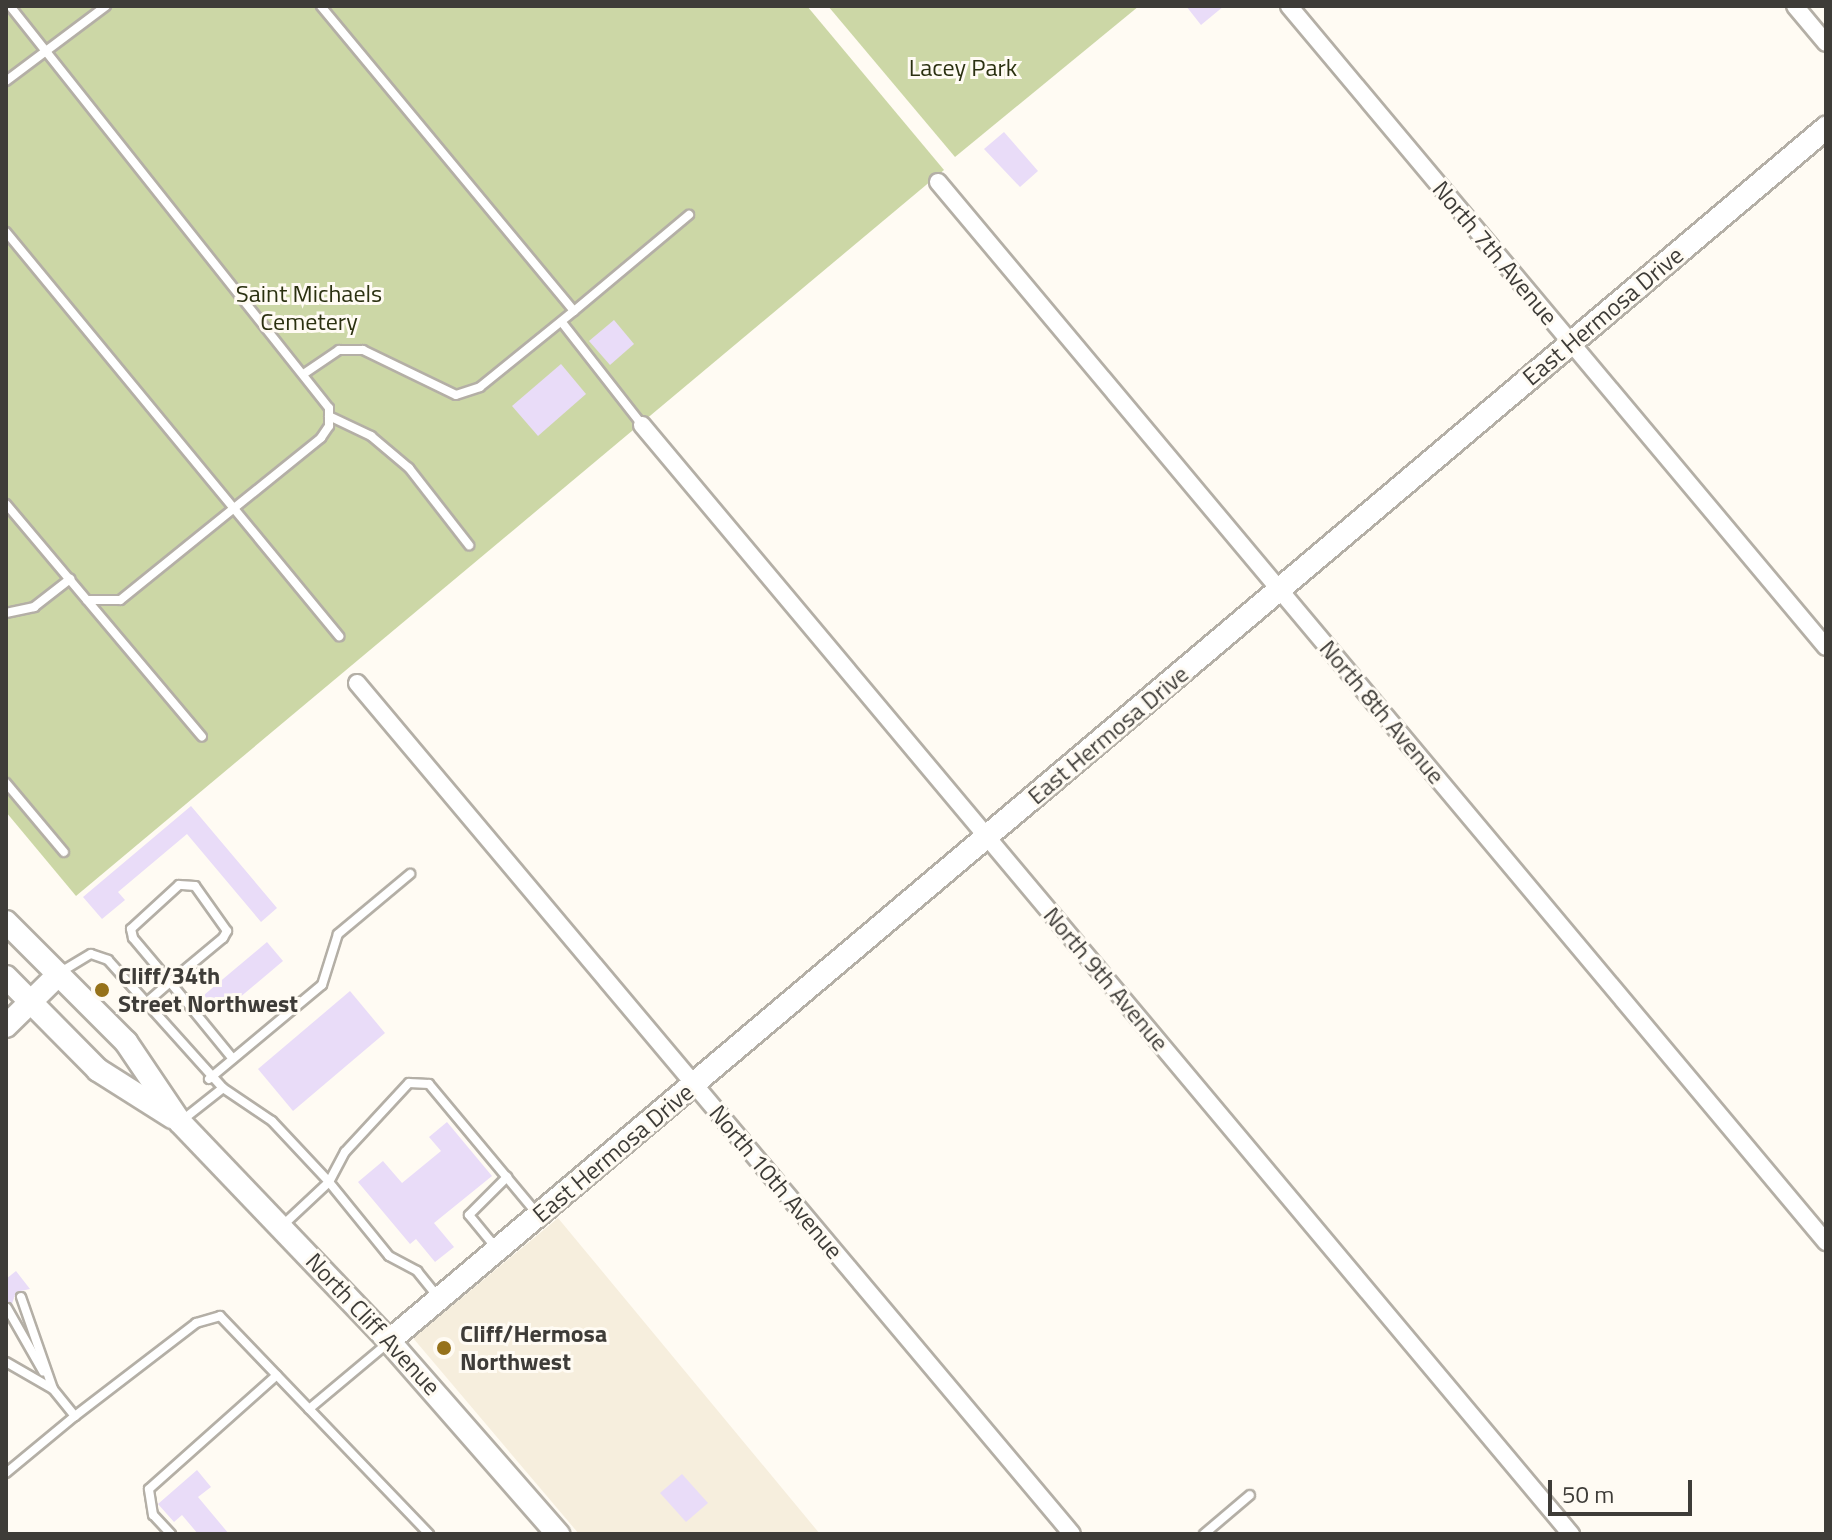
<!DOCTYPE html>
<style>
body{margin:0}
#map{position:relative;width:1832px;height:1540px;overflow:hidden;background:#fffbf3;font-family:"Titillium Web",sans-serif}
div>[style]{position:absolute}
.built>*{inset:0;background:#f6eedd}
.green>*{inset:0;background:#ccd7a6}
.building>*{inset:0;background:#e9dcf8}
.roads{filter:drop-shadow(2px 0 #b4afa6) drop-shadow(-2px 0 #b4afa6) drop-shadow(0 2px #b4afa6) drop-shadow(0 -2px #b4afa6)}
.lane>*{height:8px;margin:-4px;padding:0 4px;transform-origin:4px;border-radius:4px;background:#fff}
.street>*{height:16px;margin:-8px;padding:0 8px;transform-origin:8px;border-radius:8px;background:#fff}
.secondary>*{height:22px;margin:-11px;padding:0 11px;transform-origin:11px;border-radius:11px;background:#fff}
.dots>*{width:22px;height:22px;translate:-50% -50%;box-sizing:border-box;border:4px solid #fffbf3;border-radius:50%}
span{translate:-50% -50%;white-space:nowrap;text-align:center;line-height:1.15;-webkit-text-stroke:6px #fffbf3;paint-order:stroke}
.park-label{font-size:24px;color:#2b3111}
.street-label{font-size:24px;color:#3e3c38}
.poi-label{font-size:24px;color:#3e3c38;font-weight:700}
.left{translate:0 -50%;text-align:left}
.frame{position:absolute;inset:0;border:8px solid #3e3c38;pointer-events:none}
.scale{position:absolute;left:1548px;top:1480px;width:144px;height:36px;box-sizing:border-box;border:4px solid #3e3c38;border-top:0;padding-left:10px;font-size:24px;line-height:28px;white-space:nowrap;color:#3e3c38;-webkit-text-stroke:6px #fffbf3;paint-order:stroke}
</style>
<div id="map">
<div class="built">
<div style="clip-path:polygon(558px 1218px,820px 1534px,579px 1534px,413px 1338px)"></div>
</div>
<div class="green">
<div style="clip-path:polygon(6px 6px,807px 6px,944px 170px,76px 896px,6px 812px)"></div>
<div style="clip-path:polygon(828px 6px,1139px 6px,955px 157px)"></div>
</div>
<div class="building">
<div style="clip-path:polygon(1186px 6px,1224px 6px,1201px 25px)"></div>
<div style="clip-path:polygon(1004px 132px,1038px 171px,1020px 187px,984px 149px)"></div>
<div style="clip-path:polygon(614px 320px,634px 344px,610px 365px,589px 341px)"></div>
<div style="clip-path:polygon(561px 364px,586px 394px,538px 436px,512px 406px)"></div>
<div style="clip-path:polygon(191px 806px,277px 908px,261px 922px,187px 834px,118px 892px,125px 900px,102px 919px,83px 897px)"></div>
<div style="clip-path:polygon(267px 942px,283px 961px,220px 1014px,204px 995px)"></div>
<div style="clip-path:polygon(350px 991px,385px 1033px,293px 1111px,258px 1069px)"></div>
<div style="clip-path:polygon(447px 1122px,492px 1176px,434px 1223px,454px 1247px,435px 1262px,416px 1239px,410px 1244px,358px 1182px,383px 1161px,402px 1183px,441px 1151px,429px 1137px)"></div>
<div style="clip-path:polygon(16px 1271px,30px 1289px,16px 1292px,12px 1304px,6px 1301px,6px 1279px)"></div>
<div style="clip-path:polygon(197px 1470px,211px 1487px,198px 1497px,229px 1534px,198px 1534px,182px 1515px,174px 1522px,158px 1504px)"></div>
<div style="clip-path:polygon(682px 1474px,708px 1503px,686px 1522px,660px 1493px)"></div>
</div>
<div class="roads">
<div class="lane">
<div style="left:10px;top:6px;width:513px;rotate:51.57deg"></div>
<div style="left:329px;top:408px;width:18px;rotate:90deg"></div>
<div style="left:329px;top:426px;width:14px;rotate:124deg"></div>
<div style="left:321px;top:438px;width:258px;rotate:141.1deg"></div>
<div style="left:120px;top:600px;width:33px;rotate:180deg"></div>
<div style="left:6px;top:81px;width:125px;rotate:-36.9deg"></div>
<div style="left:6px;top:232px;width:524px;rotate:50.5deg"></div>
<div style="left:574px;top:311px;width:150px;rotate:-39.9deg"></div>
<div style="left:564px;top:325px;width:127px;rotate:52deg"></div>
<div style="left:305px;top:373px;width:41px;rotate:-34.1deg"></div>
<div style="left:339px;top:350px;width:24px"></div>
<div style="left:363px;top:350px;width:103px;rotate:25.8deg"></div>
<div style="left:456px;top:395px;width:25px;rotate:-18deg"></div>
<div style="left:480px;top:387px;width:121px;rotate:-39deg"></div>
<div style="left:574px;top:311px;width:396px;rotate:-129.7deg"></div>
<div style="left:329px;top:416px;width:47px;rotate:25.5deg"></div>
<div style="left:371px;top:436px;width:50px;rotate:40.1deg"></div>
<div style="left:409px;top:468px;width:98px;rotate:52.1deg"></div>
<div style="left:6px;top:504px;width:304px;rotate:49.9deg"></div>
<div style="left:6px;top:613px;width:29px;rotate:-12deg"></div>
<div style="left:34px;top:607px;width:46px;rotate:-37.9deg"></div>
<div style="left:6px;top:783px;width:90px;rotate:50deg"></div>
<div style="left:59px;top:973px;width:37px;rotate:-31deg"></div>
<div style="left:91px;top:954px;width:18px;rotate:19deg"></div>
<div style="left:108px;top:960px;width:172px;rotate:48.1deg"></div>
<div style="left:223px;top:1088px;width:53px;rotate:141.8deg"></div>
<div style="left:146px;top:1003px;width:32px;rotate:-41deg"></div>
<div style="left:170px;top:982px;width:69px;rotate:-39.7deg"></div>
<div style="left:223px;top:938px;width:8px;rotate:-60deg"></div>
<div style="left:227px;top:931px;width:55px;rotate:-125.4deg"></div>
<div style="left:195px;top:886px;width:16px;rotate:-176deg"></div>
<div style="left:179px;top:885px;width:65px;rotate:137.5deg"></div>
<div style="left:131px;top:929px;width:9px;rotate:77deg"></div>
<div style="left:133px;top:938px;width:57px;rotate:49.9deg"></div>
<div style="left:170px;top:982px;width:99px;rotate:50.7deg"></div>
<div style="left:209px;top:1079px;width:147px;rotate:-39.8deg"></div>
<div style="left:322px;top:985px;width:53px;rotate:-72.6deg"></div>
<div style="left:338px;top:934px;width:94px;rotate:-39.8deg"></div>
<div style="left:223px;top:1088px;width:59px;rotate:34deg"></div>
<div style="left:272px;top:1121px;width:83px;rotate:46.9deg"></div>
<div style="left:329px;top:1182px;width:34px;rotate:-62deg"></div>
<div style="left:345px;top:1152px;width:94px;rotate:-47.2deg"></div>
<div style="left:409px;top:1083px;width:20px;rotate:3deg"></div>
<div style="left:429px;top:1084px;width:170px;rotate:50.2deg"></div>
<div style="left:282px;top:1226px;width:64px;rotate:-43.1deg"></div>
<div style="left:329px;top:1182px;width:95px;rotate:51deg"></div>
<div style="left:389px;top:1256px;width:32px;rotate:28deg"></div>
<div style="left:417px;top:1271px;width:35px;rotate:51deg"></div>
<div style="left:497px;top:1249px;width:44px;rotate:-129.5deg"></div>
<div style="left:469px;top:1215px;width:54px;rotate:-45deg"></div>
<div style="left:21px;top:1297px;width:97px;rotate:70.8deg"></div>
<div style="left:7px;top:1308px;width:73px;rotate:60.3deg"></div>
<div style="left:6px;top:1362px;width:54px;rotate:29.9deg"></div>
<div style="left:53px;top:1389px;width:35px;rotate:51deg"></div>
<div style="left:75px;top:1416px;width:153px;rotate:-37.5deg"></div>
<div style="left:196px;top:1323px;width:25px;rotate:-16deg"></div>
<div style="left:220px;top:1316px;width:302px;rotate:46.2deg"></div>
<div style="left:309px;top:1409px;width:104px;rotate:-39.9deg"></div>
<div style="left:6px;top:1473px;width:89px;rotate:-39.6deg"></div>
<div style="left:171px;top:1534px;width:26px;rotate:-133deg"></div>
<div style="left:153px;top:1515px;width:26px;rotate:-99deg"></div>
<div style="left:149px;top:1489px;width:171px;rotate:-41.7deg"></div>
<div style="left:1204px;top:1534px;width:60px;rotate:-40.3deg"></div>
</div>
<div class="street">
<div style="left:1289px;top:6px;width:836px;rotate:50.05deg"></div>
<div style="left:1795px;top:6px;width:48px;rotate:50deg"></div>
<div style="left:938px;top:182px;width:1383px;rotate:50.05deg"></div>
<div style="left:642px;top:425px;width:1447px;rotate:50.05deg"></div>
<div style="left:357px;top:683px;width:1111px;rotate:49.96deg"></div>
</div>
<div class="secondary">
<div style="left:6px;top:922px;width:170px;rotate:45deg"></div>
<div style="left:126px;top:1042px;width:97px;rotate:56deg"></div>
<div style="left:180px;top:1122px;width:303px;rotate:46.3deg"></div>
<div style="left:389px;top:1341px;width:257px;rotate:48.8deg"></div>
<div style="left:6px;top:977px;width:131px;rotate:45.3deg"></div>
<div style="left:98px;top:1070px;width:88px;rotate:32.4deg"></div>
<div style="left:6px;top:1026px;width:74px;rotate:-44.5deg"></div>
<div style="left:389px;top:1341px;width:1881px;rotate:-40.17deg"></div>
</div>
</div>
<div class="dots">
<div style="left:102px;top:990px;background:#96721b"></div>
<div style="left:444px;top:1348px;background:#96721b"></div>
</div>
<div class="park-label">
<span style="left:963px;top:68px">Lacey Park</span>
<span style="left:309px;top:308px">Saint Michaels<br>Cemetery</span>
</div>
<div class="street-label">
<span style="left:1495px;top:253px;rotate:50deg">North 7th Avenue</span>
<span style="left:1603px;top:316px;rotate:-40deg">East Hermosa Drive</span>
<span style="left:1382px;top:712px;rotate:50deg">North 8th Avenue</span>
<span style="left:1108px;top:735px;rotate:-40deg">East Hermosa Drive</span>
<span style="left:1106px;top:979px;rotate:50deg">North 9th Avenue</span>
<span style="left:613px;top:1153px;rotate:-40deg">East Hermosa Drive</span>
<span style="left:776px;top:1182px;rotate:50deg">North 10th Avenue</span>
<span style="left:373px;top:1324px;rotate:47deg">North Cliff Avenue</span>
</div>
<div class="poi-label">
<span class="left" style="left:118px;top:990px">Cliff/34th<br>Street Northwest</span>
<span class="left" style="left:460px;top:1348px">Cliff/Hermosa<br>Northwest</span>
</div>
<div class="frame"></div>
<div class="scale">50 m</div>
</div>
